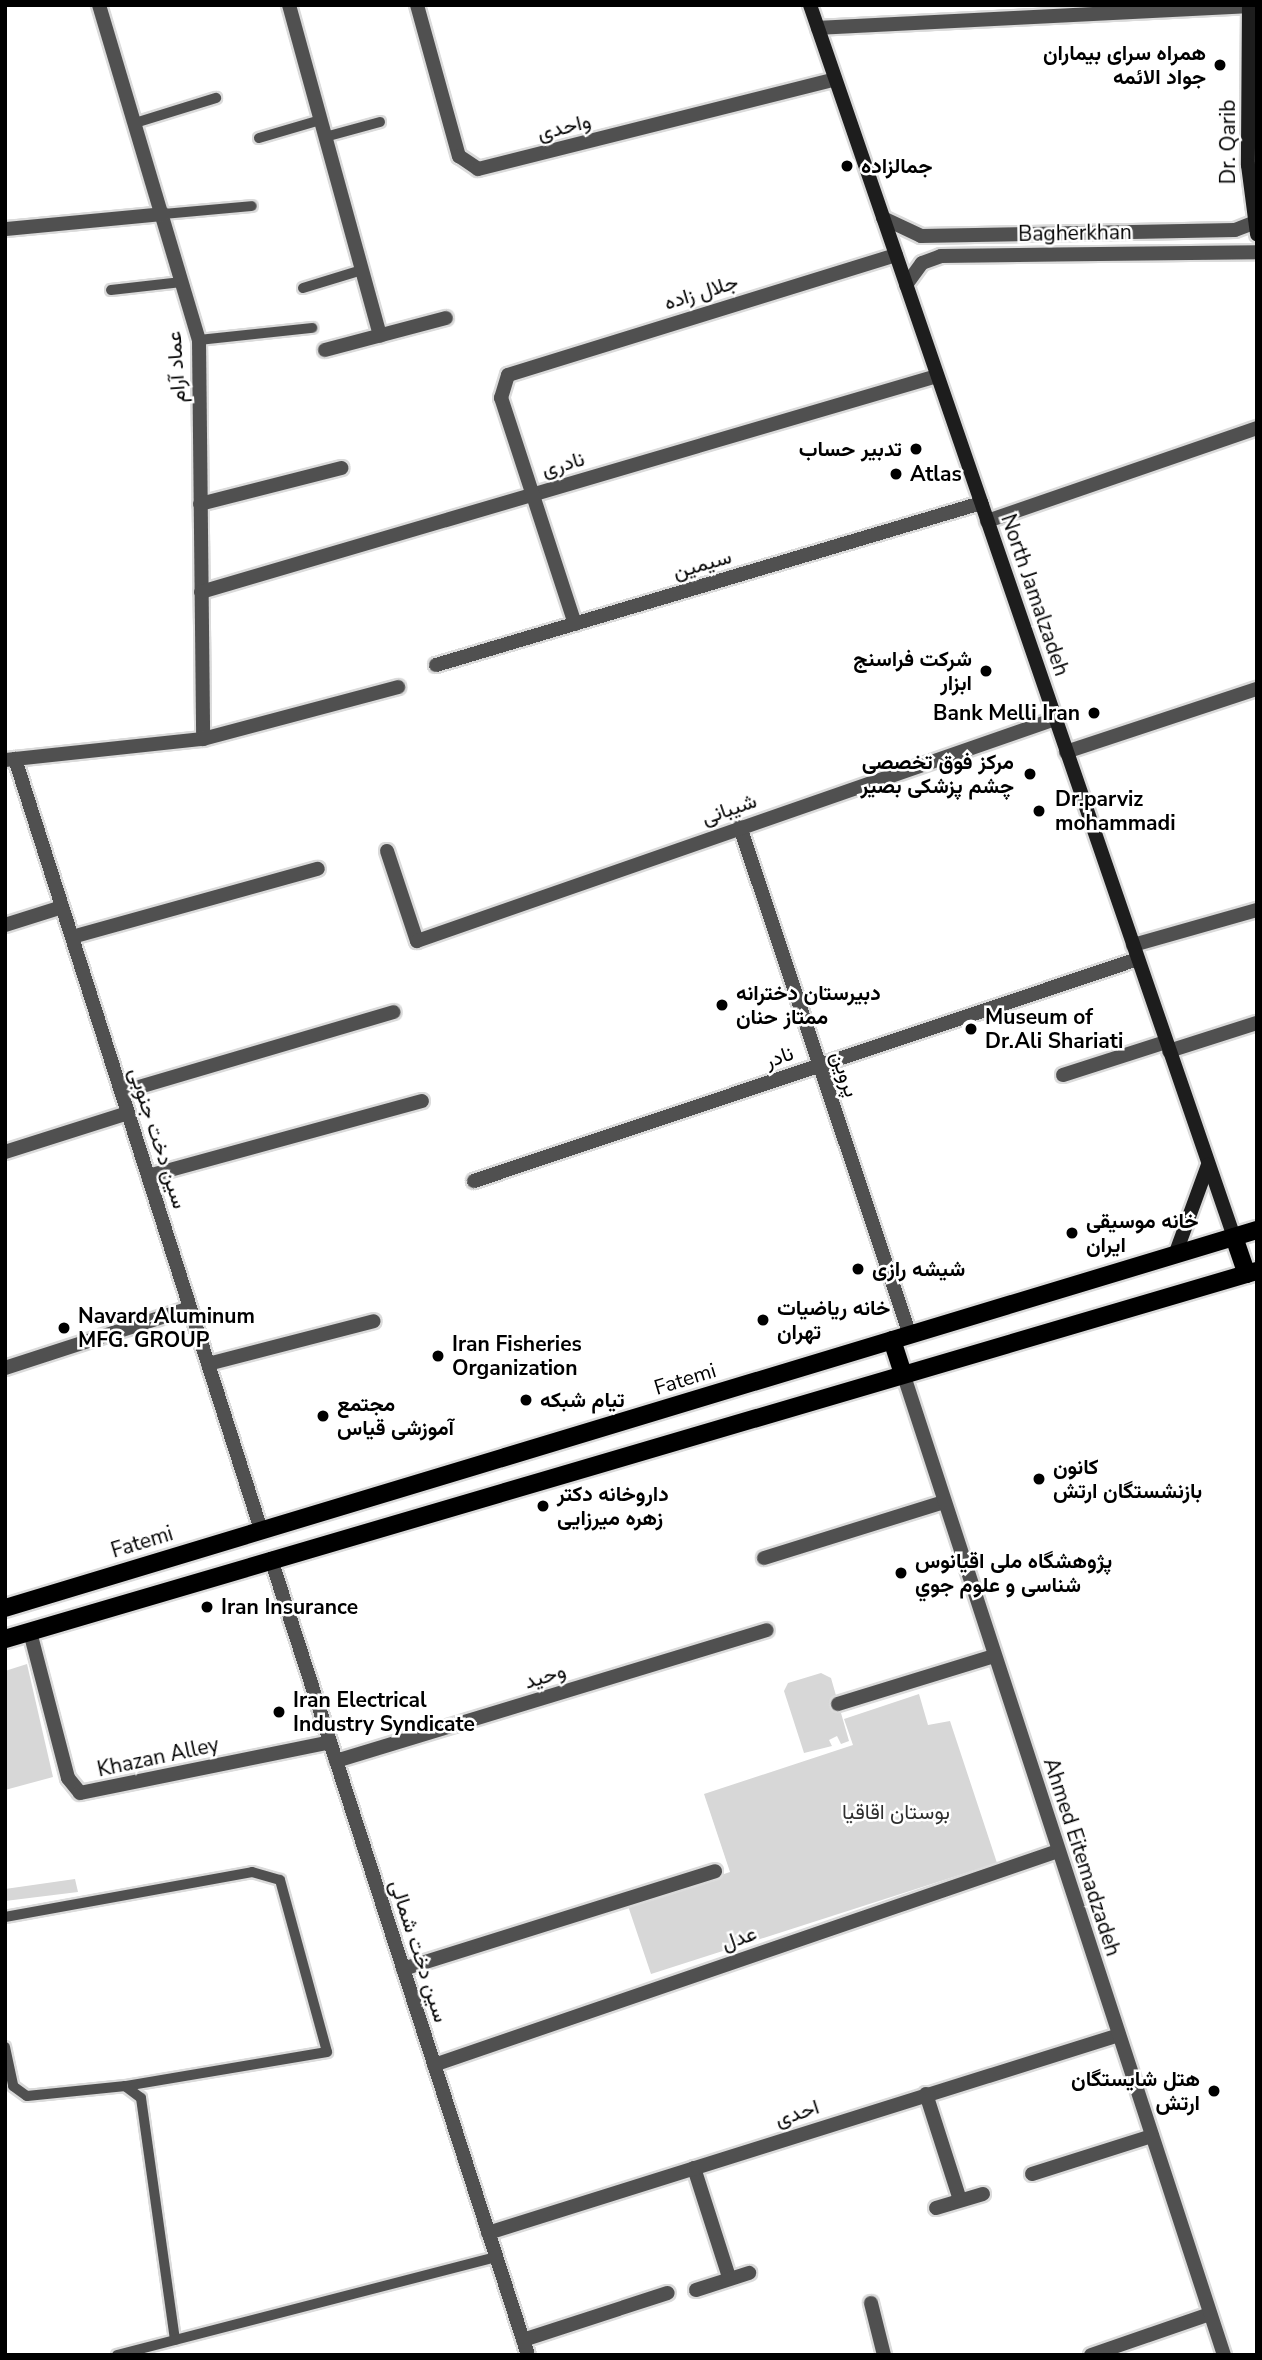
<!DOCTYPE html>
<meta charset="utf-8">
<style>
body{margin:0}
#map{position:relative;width:1262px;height:2360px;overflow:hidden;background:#fff;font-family:"Nunito Sans",Vazirmatn,sans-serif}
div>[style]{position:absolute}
.green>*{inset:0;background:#d7d7d7}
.roads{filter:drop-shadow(2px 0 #dbdbdb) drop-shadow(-2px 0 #dbdbdb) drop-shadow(0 2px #dbdbdb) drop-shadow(0 -2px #dbdbdb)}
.service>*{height:10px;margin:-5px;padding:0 5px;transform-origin:5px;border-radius:5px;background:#505050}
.minor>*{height:14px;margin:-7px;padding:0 7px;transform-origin:7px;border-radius:7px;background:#505050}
.tertiary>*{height:14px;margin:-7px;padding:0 7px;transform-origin:7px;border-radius:7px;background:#505050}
.secondary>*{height:14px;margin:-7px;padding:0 7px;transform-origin:7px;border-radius:7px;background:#1d1d1d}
.primary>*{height:18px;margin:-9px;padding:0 9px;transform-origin:9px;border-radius:9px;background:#000}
.dots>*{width:19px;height:19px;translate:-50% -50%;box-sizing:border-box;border:4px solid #fff;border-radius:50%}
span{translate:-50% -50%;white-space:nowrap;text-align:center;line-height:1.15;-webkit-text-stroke:5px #fff;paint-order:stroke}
.poi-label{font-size:21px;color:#000;font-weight:700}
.right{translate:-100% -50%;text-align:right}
.left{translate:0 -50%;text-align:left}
.street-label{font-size:21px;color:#000}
.park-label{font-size:21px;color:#2e2e2e}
.frame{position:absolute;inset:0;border:7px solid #000;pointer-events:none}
</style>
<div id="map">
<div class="green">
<div style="clip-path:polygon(27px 1664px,53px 1777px,5px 1790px,5px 1671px)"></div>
<div style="clip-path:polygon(821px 1673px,831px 1678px,849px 1741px,841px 1744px,837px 1736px,829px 1740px,832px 1746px,804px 1753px,784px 1691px,788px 1683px)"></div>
<div style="clip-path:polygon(919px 1694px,928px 1725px,950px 1721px,997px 1863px,651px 1974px,628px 1906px,730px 1872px,704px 1794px,853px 1745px,844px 1719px)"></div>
<div style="clip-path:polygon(75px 1879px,78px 1892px,5px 1901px,5px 1889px)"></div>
</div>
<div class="roads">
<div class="service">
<div style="left:135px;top:123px;width:85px;rotate:-17.2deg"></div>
<div style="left:325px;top:137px;width:57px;rotate:-15.3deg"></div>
<div style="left:259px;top:138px;width:64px;rotate:-16.4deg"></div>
<div style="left:163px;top:214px;width:89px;rotate:-5.1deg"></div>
<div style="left:303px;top:288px;width:62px;rotate:-17deg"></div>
<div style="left:111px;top:290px;width:71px;rotate:-6.4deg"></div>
<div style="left:199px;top:340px;width:114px;rotate:-6.1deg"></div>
<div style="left:5px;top:1917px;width:251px;rotate:-10.3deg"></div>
<div style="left:252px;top:1872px;width:29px;rotate:16deg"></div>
<div style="left:280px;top:1880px;width:178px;rotate:74.7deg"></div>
<div style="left:327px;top:2052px;width:205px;rotate:170.4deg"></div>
<div style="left:5px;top:2047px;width:40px;rotate:78deg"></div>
<div style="left:13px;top:2086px;width:17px;rotate:36deg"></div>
<div style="left:27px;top:2096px;width:99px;rotate:-5.8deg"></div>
<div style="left:125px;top:2086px;width:20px;rotate:37deg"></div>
<div style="left:141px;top:2098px;width:244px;rotate:82deg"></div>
<div style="left:117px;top:2355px;width:391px;rotate:-14.5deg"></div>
</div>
<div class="minor">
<div style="left:99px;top:5px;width:350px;rotate:73.4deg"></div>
<div style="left:199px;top:340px;width:399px;rotate:89.4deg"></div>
<div style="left:289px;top:5px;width:343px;rotate:74.6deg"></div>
<div style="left:417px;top:5px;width:157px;rotate:74.5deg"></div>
<div style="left:459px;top:156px;width:23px;rotate:34deg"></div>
<div style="left:478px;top:169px;width:368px;rotate:-14.1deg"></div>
<div style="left:818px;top:28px;width:432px;rotate:-2.9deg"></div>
<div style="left:5px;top:229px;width:159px;rotate:-5.4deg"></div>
<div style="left:325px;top:350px;width:125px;rotate:-14.8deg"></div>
<div style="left:200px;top:504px;width:146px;rotate:-14.3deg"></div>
<div style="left:987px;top:521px;width:286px;rotate:-19deg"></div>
<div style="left:201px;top:592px;width:767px;rotate:-16.36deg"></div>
<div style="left:575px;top:624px;width:238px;rotate:-108.1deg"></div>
<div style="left:501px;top:398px;width:24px;rotate:-73deg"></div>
<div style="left:508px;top:375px;width:406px;rotate:-17.2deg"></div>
<div style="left:436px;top:665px;width:569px;rotate:-16.55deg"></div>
<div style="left:1066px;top:752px;width:201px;rotate:-18.3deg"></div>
<div style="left:5px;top:760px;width:199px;rotate:-6.1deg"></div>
<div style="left:203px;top:739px;width:202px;rotate:-14.9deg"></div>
<div style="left:740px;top:827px;width:536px;rotate:71.5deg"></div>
<div style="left:387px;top:851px;width:95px;rotate:71.6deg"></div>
<div style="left:417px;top:941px;width:676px;rotate:-19.19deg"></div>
<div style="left:5px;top:925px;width:60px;rotate:-17.5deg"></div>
<div style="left:72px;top:937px;width:255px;rotate:-15.5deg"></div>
<div style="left:1133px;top:945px;width:129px;rotate:-15.8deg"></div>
<div style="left:1169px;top:1051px;width:92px;rotate:-17.7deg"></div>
<div style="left:1063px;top:1075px;width:108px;rotate:-17.8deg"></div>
<div style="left:122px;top:1092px;width:283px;rotate:-16.4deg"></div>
<div style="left:5px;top:1152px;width:129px;rotate:-17.6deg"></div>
<div style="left:148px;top:1176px;width:284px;rotate:-15.3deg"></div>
<div style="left:474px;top:1181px;width:700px;rotate:-18.49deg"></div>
<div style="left:208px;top:1364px;width:171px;rotate:-14.5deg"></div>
<div style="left:5px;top:1368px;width:194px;rotate:-18deg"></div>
<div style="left:764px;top:1558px;width:189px;rotate:-17.3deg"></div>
<div style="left:30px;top:1632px;width:151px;rotate:75.4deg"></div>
<div style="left:68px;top:1778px;width:19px;rotate:51deg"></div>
<div style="left:80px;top:1793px;width:255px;rotate:-11.5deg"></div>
<div style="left:838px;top:1704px;width:163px;rotate:-17.1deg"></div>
<div style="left:336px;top:1761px;width:450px;rotate:-16.9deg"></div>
<div style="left:403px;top:1969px;width:327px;rotate:-17.4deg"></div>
<div style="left:434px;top:2065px;width:660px;rotate:-18.93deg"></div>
<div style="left:926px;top:2094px;width:111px;rotate:72.2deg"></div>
<div style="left:694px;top:2168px;width:114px;rotate:72.2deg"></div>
<div style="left:1032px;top:2174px;width:126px;rotate:-17.6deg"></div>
<div style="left:936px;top:2208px;width:49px;rotate:-16.6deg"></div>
<div style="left:488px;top:2233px;width:661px;rotate:-17.42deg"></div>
<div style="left:696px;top:2290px;width:56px;rotate:-17.8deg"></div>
<div style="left:871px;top:2303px;width:54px;rotate:76deg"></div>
<div style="left:523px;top:2340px;width:152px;rotate:-18deg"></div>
<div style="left:1091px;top:2355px;width:126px;rotate:-19deg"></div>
</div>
<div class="tertiary">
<div style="left:883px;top:218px;width:42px;rotate:25.3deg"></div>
<div style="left:921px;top:236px;width:314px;rotate:-1.1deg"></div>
<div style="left:1235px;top:230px;width:17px;rotate:-21deg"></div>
<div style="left:906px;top:285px;width:27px;rotate:-54deg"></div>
<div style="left:922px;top:263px;width:20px;rotate:-20deg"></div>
<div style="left:941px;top:256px;width:316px;rotate:-0.7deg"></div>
<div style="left:15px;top:759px;width:809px;rotate:72.3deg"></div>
<div style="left:903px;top:1373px;width:1033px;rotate:71.9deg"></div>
<div style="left:271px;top:1559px;width:836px;rotate:72.11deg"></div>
</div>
<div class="secondary">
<div style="left:810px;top:5px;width:1303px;rotate:71.01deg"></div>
<div style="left:1249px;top:5px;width:160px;rotate:90.4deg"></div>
<div style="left:1248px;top:165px;width:70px;rotate:82.6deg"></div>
<div style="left:1175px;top:1255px;width:96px;rotate:-69.9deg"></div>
</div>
<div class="primary">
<div style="left:1234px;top:1237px;width:39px;rotate:71deg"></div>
<div style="left:892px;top:1340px;width:35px;rotate:72deg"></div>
<div style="left:5px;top:1608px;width:1308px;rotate:-16.8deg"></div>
<div style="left:5px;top:1639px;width:1305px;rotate:-16.38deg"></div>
</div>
</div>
<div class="dots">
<div style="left:1220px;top:65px;background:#000"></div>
<div style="left:847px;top:166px;background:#000"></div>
<div style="left:916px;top:449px;background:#000"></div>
<div style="left:896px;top:474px;background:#000"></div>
<div style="left:986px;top:671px;background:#000"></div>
<div style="left:1094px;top:713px;background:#000"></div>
<div style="left:1030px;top:774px;background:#000"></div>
<div style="left:1039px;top:811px;background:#000"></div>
<div style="left:722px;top:1005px;background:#000"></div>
<div style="left:971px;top:1029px;background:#000"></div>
<div style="left:1072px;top:1233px;background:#000"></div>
<div style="left:858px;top:1269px;background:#000"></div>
<div style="left:763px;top:1320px;background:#000"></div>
<div style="left:64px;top:1328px;background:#000"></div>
<div style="left:438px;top:1356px;background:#000"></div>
<div style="left:526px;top:1400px;background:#000"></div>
<div style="left:323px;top:1416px;background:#000"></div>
<div style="left:1039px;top:1479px;background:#000"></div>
<div style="left:543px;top:1506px;background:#000"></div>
<div style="left:901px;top:1573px;background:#000"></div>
<div style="left:207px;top:1607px;background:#000"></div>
<div style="left:279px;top:1712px;background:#000"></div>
<div style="left:1214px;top:2091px;background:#000"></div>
</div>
<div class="poi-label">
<span class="right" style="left:1206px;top:65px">همراه سرای بیماران<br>جواد الائمه</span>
<span class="left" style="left:861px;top:166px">جمالزاده</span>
<span class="right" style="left:902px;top:449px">تدبیر حساب</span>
<span class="left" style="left:910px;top:474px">Atlas</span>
<span class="right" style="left:972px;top:671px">شرکت فراسنج<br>ابزار</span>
<span class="right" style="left:1080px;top:713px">Bank Melli Iran</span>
<span class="right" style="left:1014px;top:774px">مرکز فوق تخصصی<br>چشم پزشکی بصیر</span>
<span class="left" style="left:1055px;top:811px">Dr.parviz<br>mohammadi</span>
<span class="left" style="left:736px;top:1005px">دبیرستان دخترانه<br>ممتاز حنان</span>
<span class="left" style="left:985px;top:1029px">Museum of<br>Dr.Ali Shariati</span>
<span class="left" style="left:1086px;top:1233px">خانه موسیقی<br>ایران</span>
<span class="left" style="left:872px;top:1269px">شیشه رازی</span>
<span class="left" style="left:777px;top:1320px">خانه ریاضیات<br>تهران</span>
<span class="left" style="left:78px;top:1328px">Navard Aluminum<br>MFG. GROUP</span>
<span class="left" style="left:452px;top:1356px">Iran Fisheries<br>Organization</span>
<span class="left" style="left:540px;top:1400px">تیام شبکه</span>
<span class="left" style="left:337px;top:1416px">مجتمع<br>آموزشی قیاس</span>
<span class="left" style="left:1053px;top:1479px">کانون<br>بازنشستگان ارتش</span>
<span class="left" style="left:557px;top:1506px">داروخانه دکتر<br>زهره میرزایی</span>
<span class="left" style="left:915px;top:1573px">پژوهشگاه ملی اقیانوس<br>شناسی و علوم جوي</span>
<span class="left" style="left:221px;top:1607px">Iran Insurance</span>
<span class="left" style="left:293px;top:1712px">Iran Electrical<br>Industry Syndicate</span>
<span class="right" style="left:1200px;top:2091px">هتل شایستگان<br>ارتش</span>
</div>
<div class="street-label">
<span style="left:564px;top:127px;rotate:-14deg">واحدی</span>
<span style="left:1228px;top:142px;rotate:-90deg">Dr. Qarib</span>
<span style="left:1075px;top:233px;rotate:-1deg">Bagherkhan</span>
<span style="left:701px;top:292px;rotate:-17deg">جلال زاده</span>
<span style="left:176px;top:367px;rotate:-94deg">عماد آرام</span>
<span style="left:563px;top:464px;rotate:-16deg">نادری</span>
<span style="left:702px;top:564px;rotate:-16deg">سیمین</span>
<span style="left:1035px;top:595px;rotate:71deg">North Jamalzadeh</span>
<span style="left:729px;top:809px;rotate:-19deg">شیبانی</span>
<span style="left:779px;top:1057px;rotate:-19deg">نادر</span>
<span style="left:845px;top:1074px;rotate:71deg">پروین</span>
<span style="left:158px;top:1138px;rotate:72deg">سین دخت جنوبی</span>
<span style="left:685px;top:1379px;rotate:-17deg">Fatemi</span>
<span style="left:142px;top:1542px;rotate:-17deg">Fatemi</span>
<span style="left:545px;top:1676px;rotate:-17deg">وحید</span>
<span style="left:158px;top:1757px;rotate:-12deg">Khazan Alley</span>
<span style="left:1082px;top:1857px;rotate:72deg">Ahmed Eitemadzadeh</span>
<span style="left:739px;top:1938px;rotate:-19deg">عدل</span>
<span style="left:419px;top:1951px;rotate:72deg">سین دخت شمالی</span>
<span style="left:797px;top:2113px;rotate:-18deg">احدی</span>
</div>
<div class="park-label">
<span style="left:896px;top:1812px">بوستان اقاقیا</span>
</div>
<div class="frame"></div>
</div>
